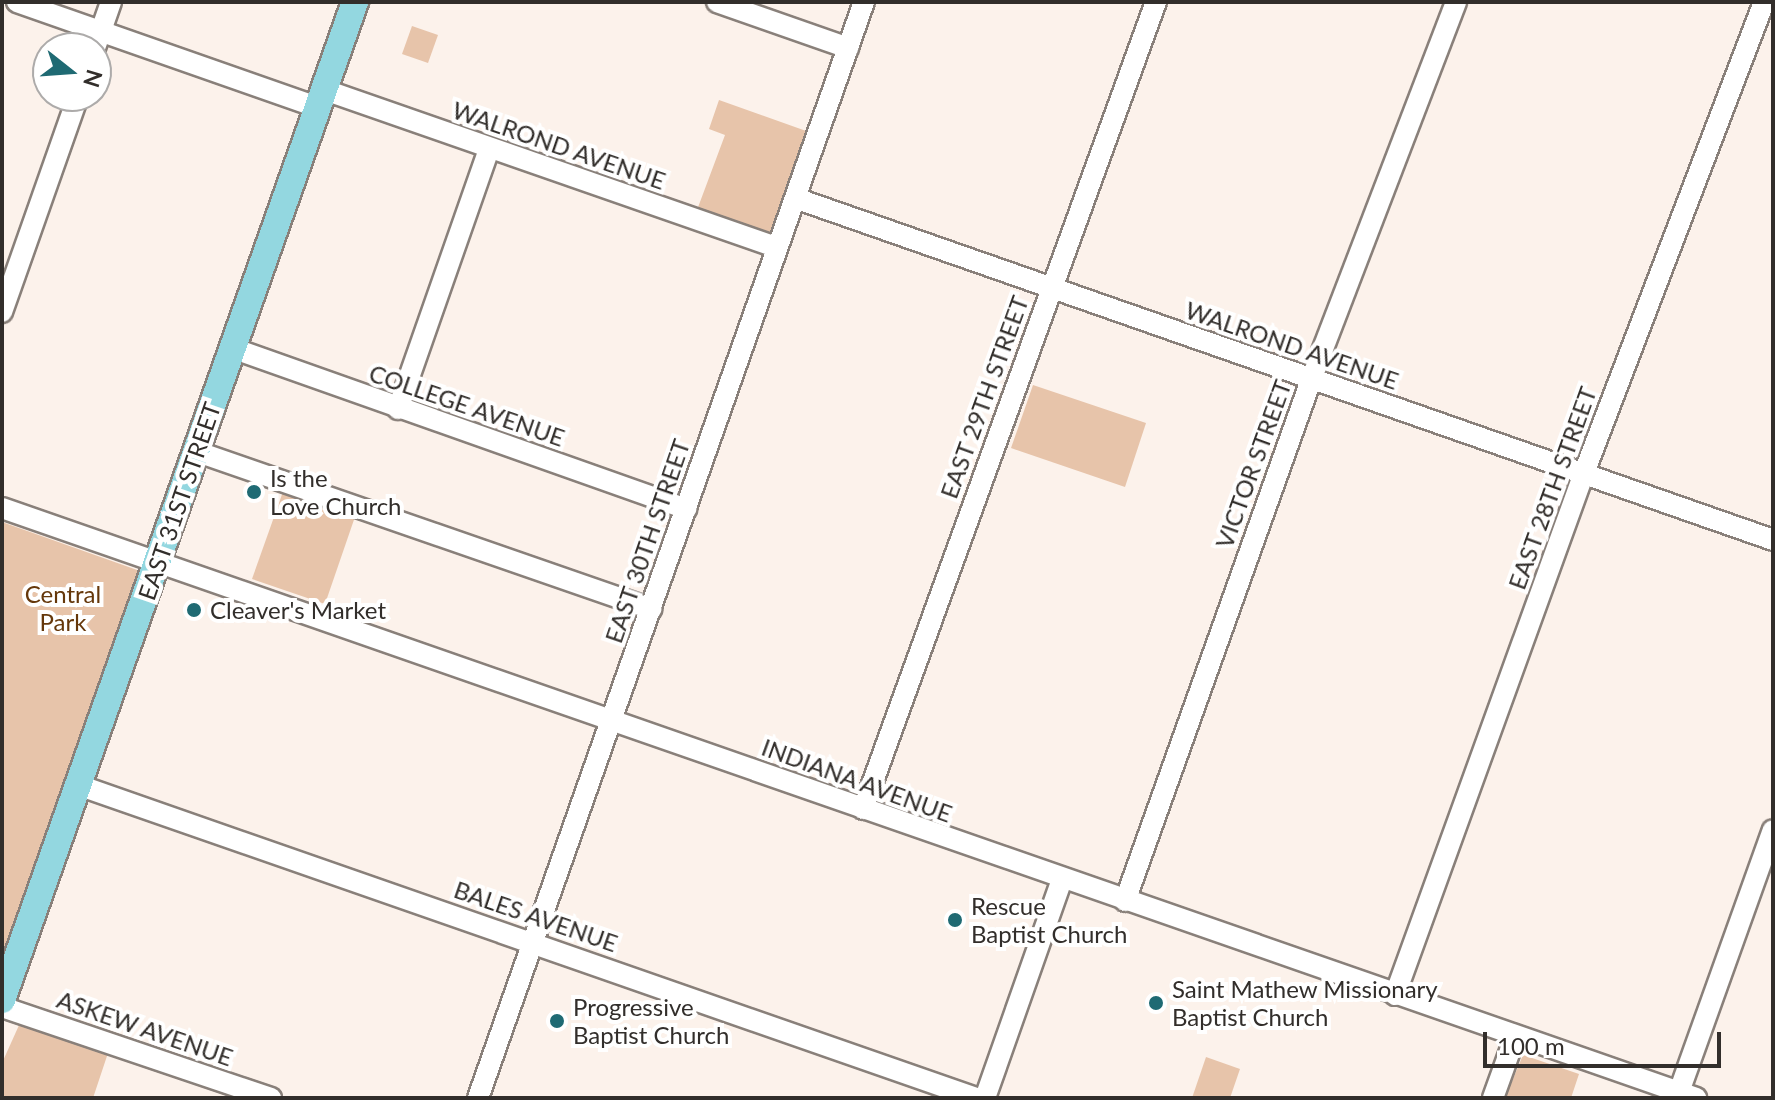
<!DOCTYPE html>
<style>
body{margin:0}
#map{position:relative;width:1775px;height:1100px;overflow:hidden;background:#fcf2eb;font-family:Lato,sans-serif}
div>[style]{position:absolute}
.green>*{inset:0;background:#e7c4aa}
.roads{filter:drop-shadow(2px 0 #89807a) drop-shadow(-2px 0 #89807a) drop-shadow(0 2px #89807a) drop-shadow(0 -2px #89807a)}
.minor>*{height:20px;margin:-10px;padding:0 10px;transform-origin:10px;border-radius:10px;background:#fff}
.major>*{height:26px;margin:-13px;padding:0 13px;transform-origin:13px;border-radius:13px;background:#93d7e0}
.dots>*{width:22px;height:22px;translate:-50% -50%;box-sizing:border-box;border:4px solid #fff;border-radius:50%}
span{translate:-50% -50%;white-space:nowrap;text-align:center;line-height:1.15;-webkit-text-stroke:8px #fff;paint-order:stroke}
.street-label{font-size:24px;color:#322e2b}
.poi-label{font-size:24px;color:#322e2b}
.left{translate:0 -50%;text-align:left}
.park-label{font-size:24px;color:#65370a}
.frame{position:absolute;inset:0;border:4px solid #322e2b;pointer-events:none}
.north{position:absolute;left:32px;top:32px;width:80px;height:80px;box-sizing:border-box;background:#fff;border:2px solid #adabaa;border-radius:50%;rotate:107deg;font-size:22px;font-weight:700;line-height:32px;text-align:center;color:#322e2b}
.north::after{content:'';display:block;margin:auto;width:28px;height:36px;background:#1f6a73;clip-path:polygon(50% 0,100% 100%,50% 72%,0 100%)}
.scale{position:absolute;left:1483px;top:1032px;width:238px;height:36px;box-sizing:border-box;border:4px solid #322e2b;border-top:0;padding-left:10px;font-size:24px;line-height:28px;white-space:nowrap;color:#322e2b;-webkit-text-stroke:6px #fff;paint-order:stroke}
</style>
<div id="map">
<div class="green">
<div style="clip-path:polygon(412px 26px,438px 35px,428px 63px,402px 54px)"></div>
<div style="clip-path:polygon(719px 100px,809px 132px,770px 235px,697px 210px,725px 135px,709px 129px)"></div>
<div style="clip-path:polygon(1033px 385px,1146px 423px,1125px 487px,1011px 448px)"></div>
<div style="clip-path:polygon(285px 486px,357px 511px,325px 604px,252px 579px)"></div>
<div style="clip-path:polygon(2px 522px,140px 571px,2px 967px)"></div>
<div style="clip-path:polygon(20px 1023px,108px 1053px,93px 1098px,2px 1098px,2px 1063px)"></div>
<div style="clip-path:polygon(1523px 1055px,1579px 1074px,1571px 1098px,1505px 1098px)"></div>
<div style="clip-path:polygon(1206px 1057px,1240px 1069px,1230px 1098px,1192px 1098px)"></div>
</div>
<div class="roads">
<div class="minor">
<div style="left:17px;top:2px;width:320px;rotate:19.3deg"></div>
<div style="left:717px;top:2px;width:139px;rotate:19.3deg"></div>
<div style="left:95px;top:48px;width:49px;rotate:-70.8deg"></div>
<div style="left:325px;top:90px;width:478px;rotate:19.2deg"></div>
<div style="left:795px;top:198px;width:1036px;rotate:19.27deg"></div>
<div style="left:2px;top:312px;width:229px;rotate:-70.6deg"></div>
<div style="left:232px;top:348px;width:482px;rotate:19.5deg"></div>
<div style="left:398px;top:409px;width:275px;rotate:-70.7deg"></div>
<div style="left:195px;top:451px;width:483px;rotate:19.1deg"></div>
<div style="left:2px;top:508px;width:1794px;rotate:19.2deg"></div>
<div style="left:78px;top:785px;width:951px;rotate:19.22deg"></div>
<div style="left:863px;top:809px;width:859px;rotate:-70.05deg"></div>
<div style="left:1125px;top:901px;width:553px;rotate:-70.35deg"></div>
<div style="left:1311px;top:380px;width:405px;rotate:-69deg"></div>
<div style="left:1395px;top:995px;width:555px;rotate:-70.1deg"></div>
<div style="left:1584px;top:473px;width:504px;rotate:-69.08deg"></div>
<div style="left:2px;top:1007px;width:284px;rotate:18.7deg"></div>
<div style="left:1679px;top:1092px;width:278px;rotate:-70.3deg"></div>
<div style="left:478px;top:1098px;width:1162px;rotate:-70.6deg"></div>
<div style="left:985px;top:1098px;width:232px;rotate:-70.6deg"></div>
<div style="left:1493px;top:1098px;width:65px;rotate:-70.2deg"></div>
</div>
<div class="major">
<div style="left:2px;top:1000px;width:1059px;rotate:-70.52deg"></div>
</div>
</div>
<div class="dots">
<div style="left:254px;top:492px;background:#1f6a73"></div>
<div style="left:194px;top:610px;background:#1f6a73"></div>
<div style="left:955px;top:920px;background:#1f6a73"></div>
<div style="left:1156px;top:1003px;background:#1f6a73"></div>
<div style="left:557px;top:1021px;background:#1f6a73"></div>
</div>
<div class="street-label">
<span style="left:559px;top:145px;rotate:19deg">WALROND AVENUE</span>
<span style="left:1292px;top:345px;rotate:19deg">WALROND AVENUE</span>
<span style="left:984px;top:397px;rotate:-70deg">EAST 29TH STREET</span>
<span style="left:467px;top:405px;rotate:19deg">COLLEGE AVENUE</span>
<span style="left:1253px;top:464px;rotate:-70deg">VICTOR STREET</span>
<span style="left:1552px;top:488px;rotate:-70deg">EAST 28TH STREET</span>
<span style="left:179px;top:501px;rotate:-71deg">EAST 31ST STREET</span>
<span style="left:647px;top:541px;rotate:-71deg">EAST 30TH STREET</span>
<span style="left:857px;top:780px;rotate:20deg">INDIANA AVENUE</span>
<span style="left:536px;top:916px;rotate:19deg">BALES AVENUE</span>
<span style="left:145px;top:1028px;rotate:19deg">ASKEW AVENUE</span>
</div>
<div class="poi-label">
<span class="left" style="left:270px;top:492px">Is the<br>Love Church</span>
<span class="left" style="left:210px;top:610px">Cleaver's Market</span>
<span class="left" style="left:971px;top:920px">Rescue<br>Baptist Church</span>
<span class="left" style="left:1172px;top:1003px">Saint Mathew Missionary<br>Baptist Church</span>
<span class="left" style="left:573px;top:1021px">Progressive<br>Baptist Church</span>
</div>
<div class="park-label">
<span style="left:63px;top:608px">Central<br>Park</span>
</div>
<div class="frame"></div>
<div class="north">N</div>
<div class="scale">100 m</div>
</div>
